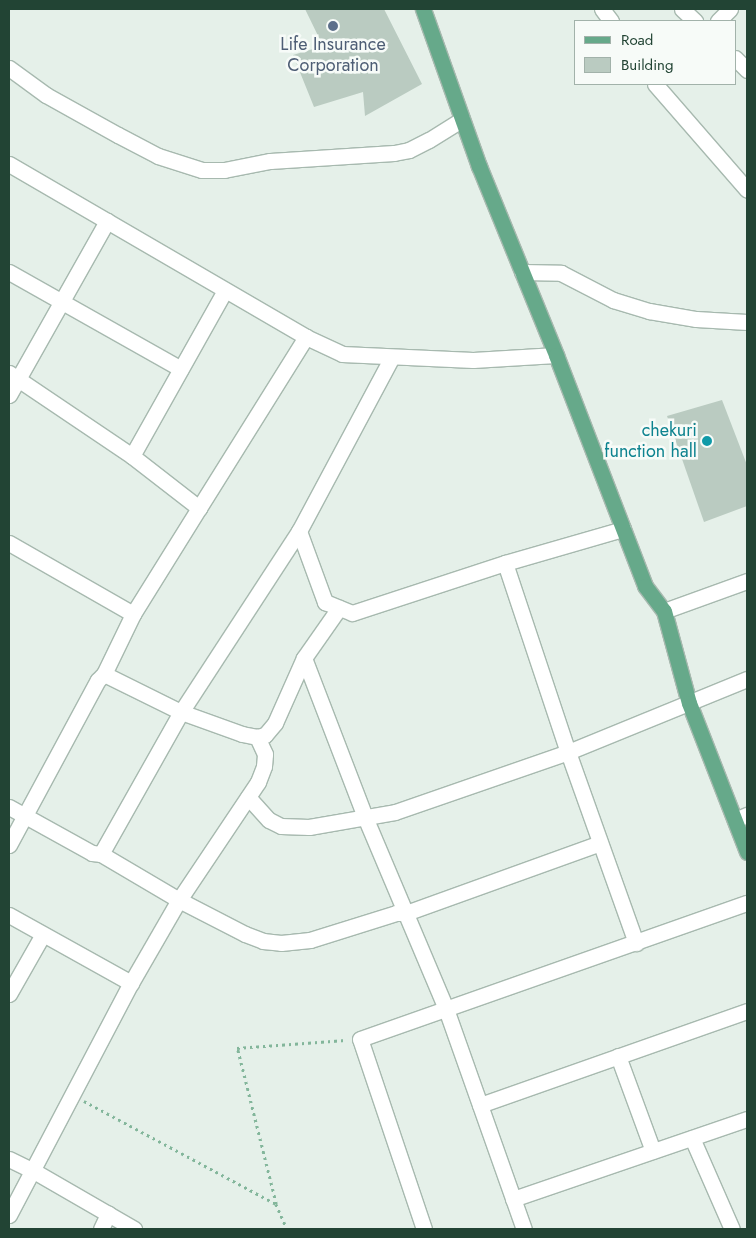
<!DOCTYPE html>
<style>
body{margin:0}
#map{position:relative;width:756px;height:1238px;overflow:hidden;background:#e5f0e9;font-family:Jost,sans-serif}
div>[style]{position:absolute}
.building>*{inset:0;background:#bacbc1}
.path>*{height:2.5px;margin-top:-1.25px;transform-origin:0;background:repeating-linear-gradient(90deg,#83b69b 0 2.5px,transparent 0 6.5px)}
.roads{filter:drop-shadow(1px 0 #a7b9af) drop-shadow(-1px 0 #a7b9af) drop-shadow(0 1px #a7b9af) drop-shadow(0 -1px #a7b9af)}
.minor>*{height:15px;margin:-7.5px;padding:0 7.5px;transform-origin:7.5px;border-radius:7.5px;background:#fff}
.major>*{height:15px;margin:-7.5px;padding:0 7.5px;transform-origin:7.5px;border-radius:7.5px;background:#66a98a}
.dots>*{width:14px;height:14px;translate:-50% -50%;box-sizing:border-box;border:2px solid #f7fbf8;border-radius:50%}
span{translate:-50% -50%;white-space:nowrap;text-align:center;line-height:1.15;-webkit-text-stroke:5px #f7fbf8;paint-order:stroke}
.service-label{font-size:18px;color:#4e5e75}
.culture-label{font-size:18px;color:#0d838f}
.right{translate:-100% -50%;text-align:right}
.frame{position:absolute;inset:0;border:10px solid #224434;pointer-events:none}
.legend{position:absolute;left:574px;top:20px;width:162px;height:65px;box-sizing:border-box;background:#f7fbf8;border:1px solid #a2b2aa;margin:0;padding:6px 9px;list-style:none;font-size:15px;color:#224434}
.legend li{display:flex;align-items:center;gap:10px;height:25px}
.legend b{width:25px;border:1px solid #a2b2aa}
</style>
<div id="map">
<div class="building">
<div style="clip-path:polygon(305px 9px,384px 9px,422px 84px,365px 116px,363px 92px,314px 107px,293px 55px,323px 46px)"></div>
<div style="clip-path:polygon(722px 400px,747px 465px,747px 506px,704px 522px,667px 416px)"></div>
</div>
<div class="path">
<div style="left:84px;top:1101px;width:218px;rotate:28.2deg"></div>
<div style="left:276px;top:1204px;width:161px;rotate:-104deg"></div>
<div style="left:237px;top:1048px;width:109px;rotate:-4.2deg"></div>
<div style="left:276px;top:1204px;width:27px;rotate:66deg"></div>
</div>
<div class="roads">
<div class="minor">
<div style="left:602px;top:9px;width:15px;rotate:53deg"></div>
<div style="left:682px;top:9px;width:18px;rotate:43deg"></div>
<div style="left:718px;top:21px;width:17px;rotate:-45deg"></div>
<div style="left:735px;top:58px;width:17px;rotate:45deg"></div>
<div style="left:9px;top:68px;width:46px;rotate:36.1deg"></div>
<div style="left:46px;top:95px;width:82px;rotate:29.1deg"></div>
<div style="left:118px;top:135px;width:45px;rotate:27.7deg"></div>
<div style="left:158px;top:156px;width:46px;rotate:17.7deg"></div>
<div style="left:202px;top:170px;width:22px"></div>
<div style="left:224px;top:170px;width:47px;rotate:-11.1deg"></div>
<div style="left:270px;top:161px;width:124px;rotate:-3.7deg"></div>
<div style="left:394px;top:153px;width:15px;rotate:-11deg"></div>
<div style="left:409px;top:150px;width:22px;rotate:-27deg"></div>
<div style="left:429px;top:140px;width:39px;rotate:-32deg"></div>
<div style="left:655px;top:84px;width:140px;rotate:49deg"></div>
<div style="left:9px;top:164px;width:344px;rotate:30.2deg"></div>
<div style="left:306px;top:337px;width:40px;rotate:25deg"></div>
<div style="left:342px;top:354px;width:131px;rotate:2.6deg"></div>
<div style="left:473px;top:360px;width:83px;rotate:-3.4deg"></div>
<div style="left:9px;top:272px;width:197px;rotate:29.4deg"></div>
<div style="left:522px;top:272px;width:39px;rotate:1deg"></div>
<div style="left:561px;top:273px;width:59px;rotate:27.4deg"></div>
<div style="left:613px;top:300px;width:38px;rotate:17deg"></div>
<div style="left:649px;top:311px;width:48px;rotate:9.7deg"></div>
<div style="left:696px;top:319px;width:51px;rotate:3.4deg"></div>
<div style="left:392px;top:357px;width:197px;rotate:118.1deg"></div>
<div style="left:299px;top:531px;width:76px;rotate:69.9deg"></div>
<div style="left:325px;top:602px;width:29px;rotate:22deg"></div>
<div style="left:352px;top:613px;width:161px;rotate:-18.1deg"></div>
<div style="left:505px;top:563px;width:123px;rotate:-16.1deg"></div>
<div style="left:9px;top:373px;width:148px;rotate:34deg"></div>
<div style="left:132px;top:456px;width:85px;rotate:37.8deg"></div>
<div style="left:199px;top:508px;width:202px;rotate:-58deg"></div>
<div style="left:9px;top:395px;width:200px;rotate:-60.6deg"></div>
<div style="left:132px;top:456px;width:190px;rotate:-60.7deg"></div>
<div style="left:9px;top:543px;width:143px;rotate:29.8deg"></div>
<div style="left:133px;top:614px;width:125px;rotate:-58.1deg"></div>
<div style="left:505px;top:563px;width:199px;rotate:71.6deg"></div>
<div style="left:568px;top:752px;width:203px;rotate:70.4deg"></div>
<div style="left:664px;top:611px;width:88px;rotate:-19.9deg"></div>
<div style="left:304px;top:658px;width:170px;rotate:69deg"></div>
<div style="left:365px;top:817px;width:208px;rotate:67.1deg"></div>
<div style="left:446px;top:1009px;width:233px;rotate:70.5deg"></div>
<div style="left:104px;top:674px;width:86px;rotate:26.3deg"></div>
<div style="left:181px;top:712px;width:65px;rotate:19.8deg"></div>
<div style="left:242px;top:734px;width:15px;rotate:11deg"></div>
<div style="left:257px;top:737px;width:8px;rotate:-14deg"></div>
<div style="left:265px;top:735px;width:16px;rotate:-50deg"></div>
<div style="left:275px;top:723px;width:71px;rotate:-66deg"></div>
<div style="left:304px;top:658px;width:61px;rotate:-55deg"></div>
<div style="left:248px;top:797px;width:31px;rotate:48deg"></div>
<div style="left:269px;top:820px;width:13px;rotate:27deg"></div>
<div style="left:281px;top:826px;width:28px;rotate:2deg"></div>
<div style="left:309px;top:827px;width:87px;rotate:-9.9deg"></div>
<div style="left:395px;top:812px;width:183px;rotate:-19.1deg"></div>
<div style="left:568px;top:752px;width:193px;rotate:-22.2deg"></div>
<div style="left:9px;top:807px;width:95px;rotate:29deg"></div>
<div style="left:92px;top:853px;width:9px;rotate:6deg"></div>
<div style="left:101px;top:854px;width:91px;rotate:30.5deg"></div>
<div style="left:179px;top:900px;width:74px;rotate:27.3deg"></div>
<div style="left:245px;top:934px;width:19px;rotate:21deg"></div>
<div style="left:263px;top:941px;width:18px;rotate:6deg"></div>
<div style="left:281px;top:943px;width:29px;rotate:-6deg"></div>
<div style="left:310px;top:940px;width:90px;rotate:-17.4deg"></div>
<div style="left:396px;top:913px;width:10px"></div>
<div style="left:406px;top:913px;width:206px;rotate:-19.8deg"></div>
<div style="left:735px;top:820px;width:13px;rotate:-23deg"></div>
<div style="left:9px;top:845px;width:187px;rotate:-61.7deg"></div>
<div style="left:98px;top:680px;width:8px;rotate:-45deg"></div>
<div style="left:104px;top:674px;width:67px;rotate:-64.2deg"></div>
<div style="left:101px;top:854px;width:163px;rotate:-60.6deg"></div>
<div style="left:181px;top:712px;width:216px;rotate:-56.9deg"></div>
<div style="left:9px;top:915px;width:140px;rotate:29.1deg"></div>
<div style="left:9px;top:994px;width:67px;rotate:-60.4deg"></div>
<div style="left:618px;top:1056px;width:101px;rotate:69.8deg"></div>
<div style="left:480px;top:1105px;width:283px;rotate:-19.4deg"></div>
<div style="left:692px;top:1138px;width:99px;rotate:66.3deg"></div>
<div style="left:9px;top:1159px;width:25px;rotate:26deg"></div>
<div style="left:32px;top:1170px;width:118px;rotate:30deg"></div>
<div style="left:513px;top:1199px;width:247px;rotate:-18.9deg"></div>
<div style="left:9px;top:1215px;width:262px;rotate:-62.3deg"></div>
<div style="left:131px;top:983px;width:96px;rotate:-60deg"></div>
<div style="left:179px;top:900px;width:142px;rotate:-56.2deg"></div>
<div style="left:258px;top:782px;width:17px;rotate:-69deg"></div>
<div style="left:264px;top:766px;width:12px;rotate:-85deg"></div>
<div style="left:265px;top:754px;width:19px;rotate:-115deg"></div>
<div style="left:101px;top:1229px;width:17px;rotate:-65deg"></div>
<div style="left:424px;top:1229px;width:200px;rotate:-108.6deg"></div>
<div style="left:360px;top:1039px;width:410px;rotate:-19.4deg"></div>
</div>
<div class="major">
<div style="left:423px;top:9px;width:167px;rotate:70.4deg"></div>
<div style="left:479px;top:166px;width:204px;rotate:67.8deg"></div>
<div style="left:556px;top:355px;width:248px;rotate:68.9deg"></div>
<div style="left:645px;top:586px;width:31px;rotate:53deg"></div>
<div style="left:664px;top:611px;width:95px;rotate:74.8deg"></div>
<div style="left:689px;top:703px;width:160px;rotate:68.7deg"></div>
</div>
</div>
<div class="dots">
<div style="left:333px;top:26px;background:#5c6f8a"></div>
<div style="left:707px;top:441px;background:#0f9aa8"></div>
</div>
<div class="service-label">
<span style="left:333px;top:55px">Life Insurance<br>Corporation</span>
</div>
<div class="culture-label">
<span class="right" style="left:697px;top:441px">chekuri<br>function hall</span>
</div>
<div class="frame"></div>
<ul class="legend">
<li><b style="height:6px;background:#66a98a"></b>Road</li>
<li><b style="height:14px;background:#bacbc1"></b>Building</li>
</ul>
</div>
